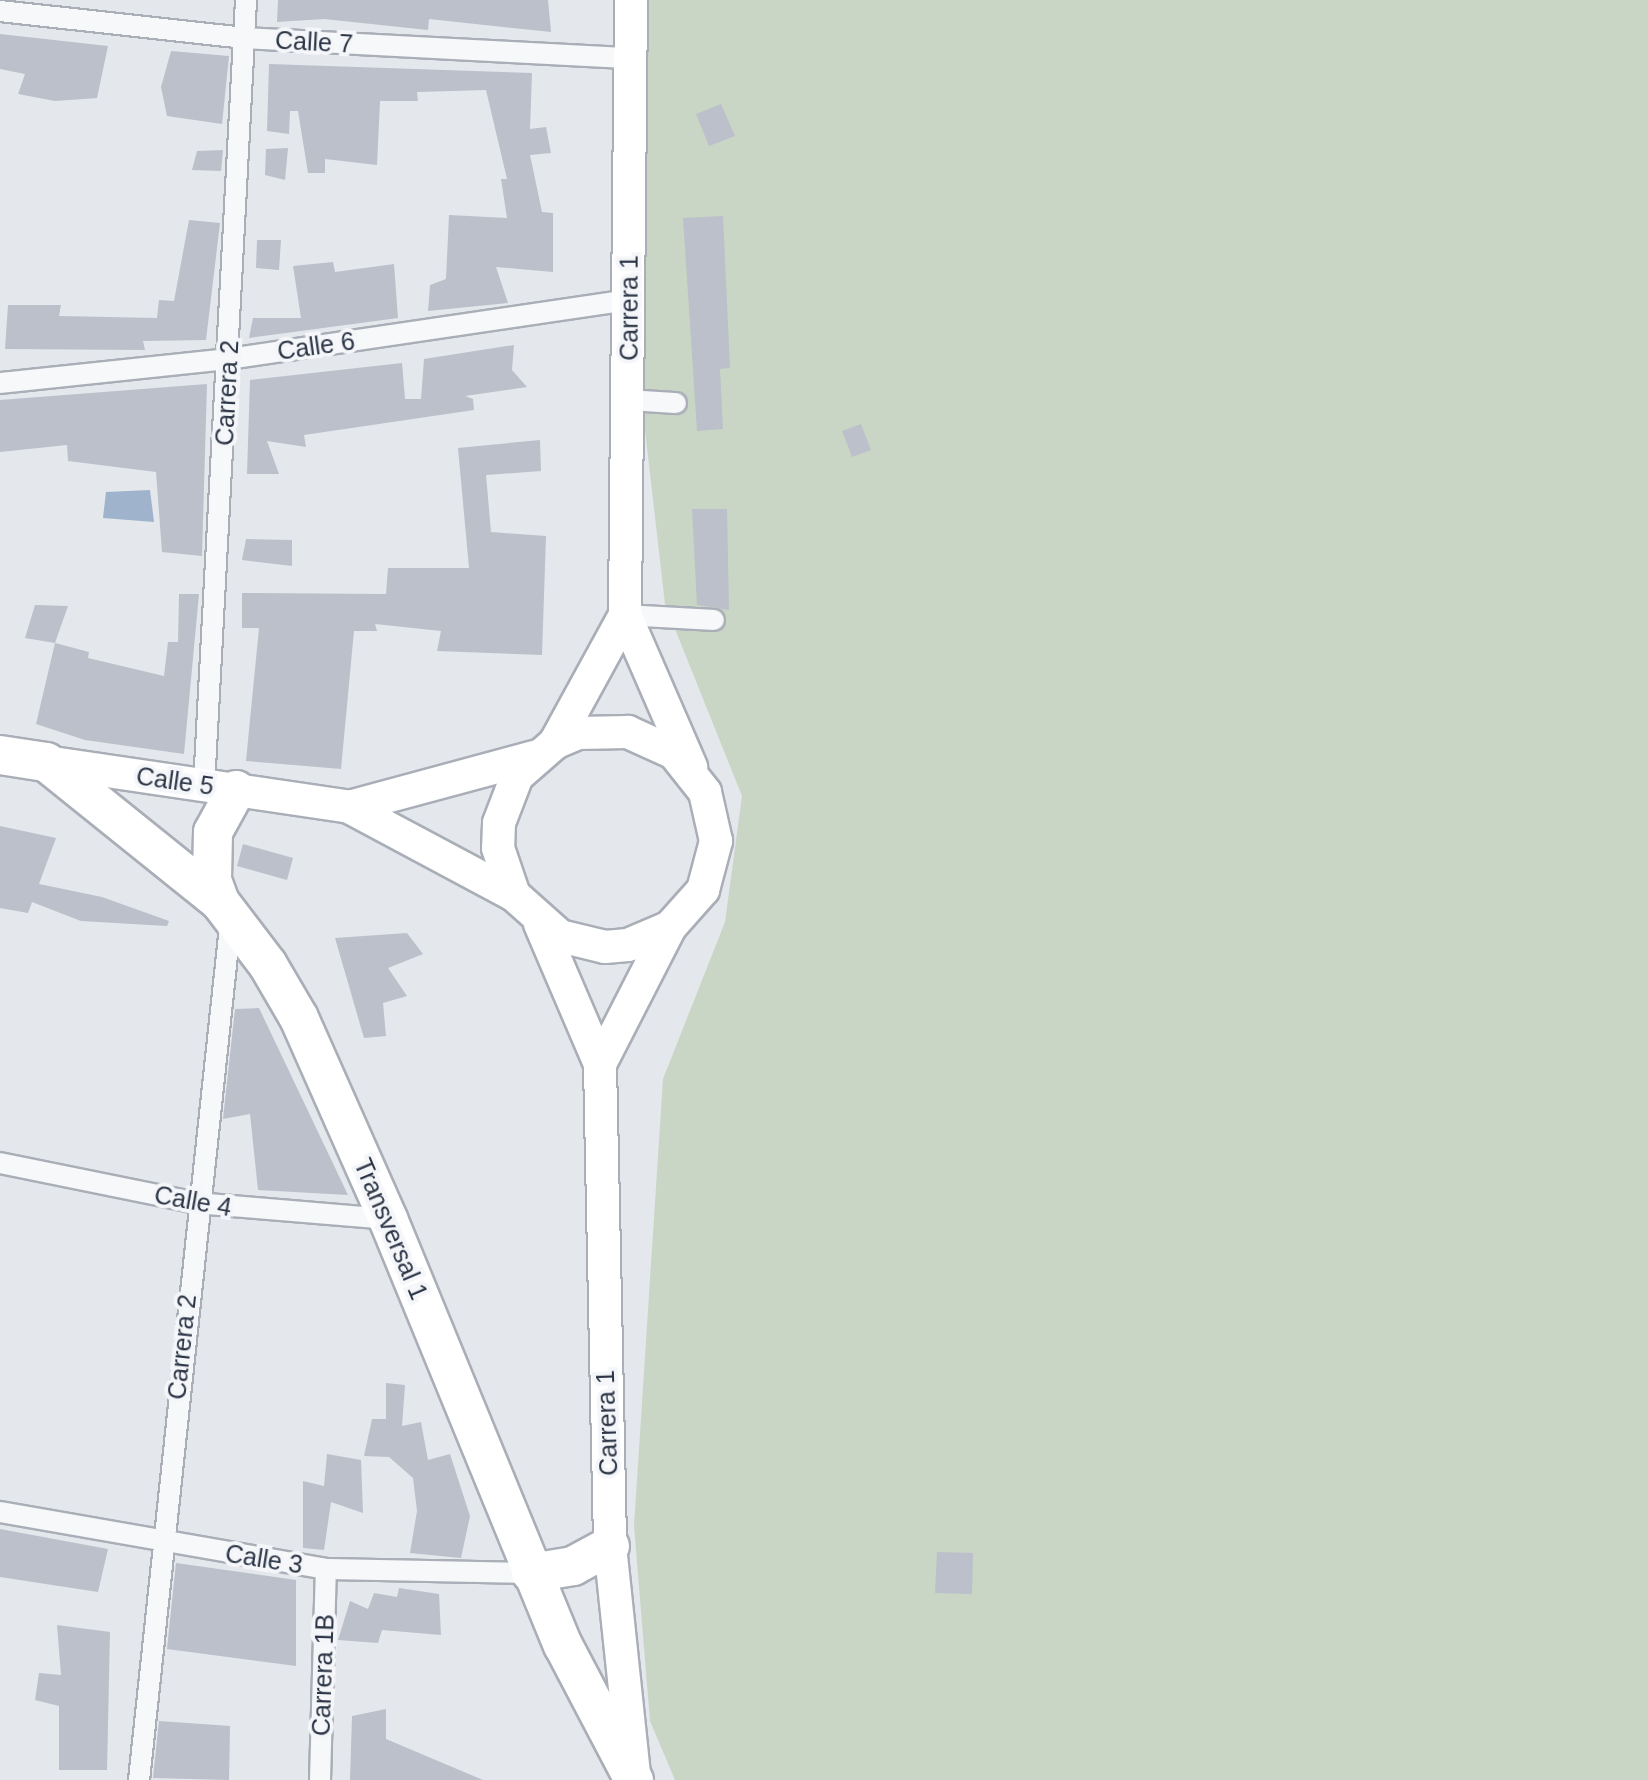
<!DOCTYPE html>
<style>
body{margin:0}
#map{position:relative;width:1648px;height:1780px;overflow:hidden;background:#e4e7ec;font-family:Helvetica,sans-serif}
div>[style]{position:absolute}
.green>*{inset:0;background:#c9d6c5}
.water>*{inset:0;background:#9fb4cc}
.building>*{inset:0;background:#bbc0ca}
.roads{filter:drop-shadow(2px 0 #a9aeb7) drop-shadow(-2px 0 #a9aeb7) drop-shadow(0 2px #a9aeb7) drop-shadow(0 -2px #a9aeb7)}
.street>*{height:20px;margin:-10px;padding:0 10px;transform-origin:10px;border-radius:10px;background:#f7f8fa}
.primary>*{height:32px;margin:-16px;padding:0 16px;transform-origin:16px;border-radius:16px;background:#fff}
.highway>*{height:38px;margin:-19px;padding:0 19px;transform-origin:19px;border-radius:19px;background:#fff}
span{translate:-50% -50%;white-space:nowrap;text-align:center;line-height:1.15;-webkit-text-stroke:8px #f4f6f9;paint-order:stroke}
.street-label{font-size:25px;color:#2b3445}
</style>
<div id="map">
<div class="green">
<div style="clip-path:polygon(631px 0,1648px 0,1648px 1780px,675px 1780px,650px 1721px,634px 1526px,663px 1079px,725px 922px,742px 796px,665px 604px,630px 300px)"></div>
</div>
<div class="water">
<div style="clip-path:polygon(150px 490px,154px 522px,103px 518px,106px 492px)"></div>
</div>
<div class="building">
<div style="clip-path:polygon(278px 0,548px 0,551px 32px,429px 19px,428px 30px,324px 19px,277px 22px)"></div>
<div style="clip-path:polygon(0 34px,108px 46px,97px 98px,55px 101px,18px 94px,25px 74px,0 69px)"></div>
<div style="clip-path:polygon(171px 51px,229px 56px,222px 124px,167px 116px,161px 87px)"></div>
<div style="clip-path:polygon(269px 64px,532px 73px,530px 129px,546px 127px,551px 153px,530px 155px,542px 212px,553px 213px,553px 272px,496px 267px,508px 303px,428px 311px,430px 285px,446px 279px,449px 215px,507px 218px,501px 179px,507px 179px,486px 90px,417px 92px,418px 101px,380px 101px,377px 165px,325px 159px,325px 173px,308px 173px,298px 111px,290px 111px,289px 134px,267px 131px)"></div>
<div style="clip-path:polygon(721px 104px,735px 136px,709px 146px,696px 114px)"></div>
<div style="clip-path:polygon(288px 148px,285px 180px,265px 175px,266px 149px)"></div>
<div style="clip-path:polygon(223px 150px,221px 171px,192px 170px,197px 151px)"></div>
<div style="clip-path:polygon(723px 216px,730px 368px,720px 369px,723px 429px,697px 431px,683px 218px)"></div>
<div style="clip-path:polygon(189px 220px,220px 223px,206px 340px,143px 341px,145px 350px,5px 349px,8px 305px,61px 305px,59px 316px,157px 318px,159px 300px,174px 301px)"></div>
<div style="clip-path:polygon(257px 240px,281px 240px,279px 270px,256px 268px)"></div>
<div style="clip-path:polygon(333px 262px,335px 272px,394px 264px,398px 318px,249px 338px,253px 318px,301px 318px,293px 266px)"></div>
<div style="clip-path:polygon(514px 345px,512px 370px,527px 387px,465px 396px,473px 399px,474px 410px,304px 435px,306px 447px,267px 441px,279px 474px,247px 474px,250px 380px,402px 363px,405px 399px,421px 399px,424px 359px)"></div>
<div style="clip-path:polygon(207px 384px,202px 556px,162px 552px,156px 472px,68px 461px,67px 445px,0 452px,0 400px)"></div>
<div style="clip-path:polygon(861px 424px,871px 450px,852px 457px,842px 431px)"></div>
<div style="clip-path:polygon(540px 440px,541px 471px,486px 475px,491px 532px,546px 536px,542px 655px,437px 651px,441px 631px,375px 624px,377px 631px,354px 631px,341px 769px,246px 761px,259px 628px,242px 628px,242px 593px,386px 594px,388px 568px,469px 568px,458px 448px)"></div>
<div style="clip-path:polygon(692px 509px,727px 509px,729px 610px,697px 605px)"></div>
<div style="clip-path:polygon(246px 539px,292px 540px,292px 566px,242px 560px)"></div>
<div style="clip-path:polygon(179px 594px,199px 594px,184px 754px,85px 740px,36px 724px,55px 643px,89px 652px,88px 658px,164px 676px,168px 642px,178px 642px)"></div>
<div style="clip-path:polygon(35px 605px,68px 606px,55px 643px,25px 638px)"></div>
<div style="clip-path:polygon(0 826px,56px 838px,39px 884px,102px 897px,169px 921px,167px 926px,81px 921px,32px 902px,28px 913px,0 908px)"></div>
<div style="clip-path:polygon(243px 844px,293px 858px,287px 880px,237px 866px)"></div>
<div style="clip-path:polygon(407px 933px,423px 954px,388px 968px,407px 996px,383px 1003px,386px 1036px,364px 1038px,335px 938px)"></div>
<div style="clip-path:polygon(259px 1008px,348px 1195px,258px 1190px,250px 1114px,223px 1119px,235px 1009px)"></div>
<div style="clip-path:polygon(386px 1383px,405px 1385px,402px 1426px,421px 1422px,428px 1460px,450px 1454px,470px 1516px,461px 1558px,410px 1553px,417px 1511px,413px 1478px,389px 1457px,364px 1456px,372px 1419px,386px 1419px)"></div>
<div style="clip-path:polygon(327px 1454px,361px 1460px,363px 1513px,331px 1502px,324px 1550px,303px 1548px,303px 1481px,324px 1486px)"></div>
<div style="clip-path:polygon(0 1529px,108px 1549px,98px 1592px,0 1577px)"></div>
<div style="clip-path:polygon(937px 1552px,973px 1553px,972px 1594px,935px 1593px)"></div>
<div style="clip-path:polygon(176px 1563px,296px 1580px,296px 1666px,167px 1649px)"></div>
<div style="clip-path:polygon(399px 1588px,439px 1594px,441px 1635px,382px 1630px,378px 1643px,338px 1640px,350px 1601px,368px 1609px,374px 1593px,397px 1597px)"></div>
<div style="clip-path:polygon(57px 1625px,110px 1632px,107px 1770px,59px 1770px,59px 1706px,35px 1700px,39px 1673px,61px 1675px)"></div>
<div style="clip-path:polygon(386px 1709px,386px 1739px,483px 1780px,350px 1780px,352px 1716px)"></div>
<div style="clip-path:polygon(159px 1721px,230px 1726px,229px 1780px,153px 1778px)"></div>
</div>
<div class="roads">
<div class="street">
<div style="left:0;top:11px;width:245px;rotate:6.3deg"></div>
<div style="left:244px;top:38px;width:386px;rotate:3deg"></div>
<div style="left:0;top:383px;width:230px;rotate:-6deg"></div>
<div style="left:229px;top:359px;width:405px;rotate:-8.4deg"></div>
<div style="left:629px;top:400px;width:47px;rotate:3.7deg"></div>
<div style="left:625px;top:615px;width:89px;rotate:3.2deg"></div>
<div style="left:204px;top:786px;width:787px;rotate:-86.94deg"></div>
<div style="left:0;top:1163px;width:201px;rotate:11.5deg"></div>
<div style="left:197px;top:1203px;width:192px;rotate:4.8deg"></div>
<div style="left:0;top:1512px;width:331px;rotate:9.9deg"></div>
<div style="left:326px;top:1569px;width:205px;rotate:1.1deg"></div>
<div style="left:139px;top:1780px;width:868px;rotate:-83.91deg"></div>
<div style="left:320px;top:1780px;width:211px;rotate:-88.4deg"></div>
</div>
<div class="primary">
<div style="left:631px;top:0;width:615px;rotate:90.56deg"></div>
<div style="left:625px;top:615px;width:166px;rotate:66.5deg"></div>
<div style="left:555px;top:743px;width:146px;rotate:-61.3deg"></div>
<div style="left:46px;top:762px;width:306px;rotate:8.4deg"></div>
<div style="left:349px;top:807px;width:187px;rotate:28.1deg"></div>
<div style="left:514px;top:895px;width:62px;rotate:41.7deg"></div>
<div style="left:560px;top:936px;width:46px;rotate:13.7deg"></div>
<div style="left:605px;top:947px;width:23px;rotate:-5deg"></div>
<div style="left:628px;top:945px;width:46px;rotate:-23.2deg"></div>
<div style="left:670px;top:927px;width:50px;rotate:-48.3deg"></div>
<div style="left:703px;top:890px;width:51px;rotate:-75.1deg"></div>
<div style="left:716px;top:841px;width:50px;rotate:-102.7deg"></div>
<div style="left:705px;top:792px;width:50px;rotate:-128.5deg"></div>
<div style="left:674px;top:753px;width:51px;rotate:-155.5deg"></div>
<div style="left:628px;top:732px;width:50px;rotate:178.9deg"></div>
<div style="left:578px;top:733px;width:25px;rotate:157deg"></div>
<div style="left:555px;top:743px;width:50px;rotate:139deg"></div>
<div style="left:517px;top:776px;width:50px;rotate:111deg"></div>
<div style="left:499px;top:823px;width:25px;rotate:92deg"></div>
<div style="left:498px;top:848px;width:50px;rotate:71.2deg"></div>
<div style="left:349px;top:807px;width:192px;rotate:-15.1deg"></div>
<div style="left:540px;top:924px;width:152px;rotate:66.8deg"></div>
<div style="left:600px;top:1064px;width:482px;rotate:88.8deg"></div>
<div style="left:610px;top:1546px;width:231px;rotate:84deg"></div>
<div style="left:600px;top:1064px;width:154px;rotate:-62.9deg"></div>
</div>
<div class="highway">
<div style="left:0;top:755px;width:47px;rotate:8.7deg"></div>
<div style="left:46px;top:762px;width:223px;rotate:38.8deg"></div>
<div style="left:220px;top:902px;width:79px;rotate:52.7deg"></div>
<div style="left:268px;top:965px;width:61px;rotate:59.7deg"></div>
<div style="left:299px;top:1018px;width:220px;rotate:66.1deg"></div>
<div style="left:388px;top:1219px;width:461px;rotate:67.7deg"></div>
<div style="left:563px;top:1645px;width:153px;rotate:62.3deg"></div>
<div style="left:220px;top:902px;width:23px;rotate:-110deg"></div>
<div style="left:212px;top:880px;width:48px;rotate:-88.8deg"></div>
<div style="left:213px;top:832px;width:48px;rotate:-61.3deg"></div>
<div style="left:531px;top:1573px;width:43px;rotate:-9.5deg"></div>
<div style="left:573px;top:1566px;width:42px;rotate:-28.4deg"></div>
</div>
</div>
<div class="street-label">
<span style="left:314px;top:42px;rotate:3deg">Calle 7</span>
<span style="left:629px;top:308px;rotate:-90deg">Carrera 1</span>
<span style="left:316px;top:346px;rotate:-8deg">Calle 6</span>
<span style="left:227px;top:393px;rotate:-87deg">Carrera 2</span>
<span style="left:175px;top:781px;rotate:8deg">Calle 5</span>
<span style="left:193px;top:1201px;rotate:10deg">Calle 4</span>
<span style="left:391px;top:1229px;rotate:67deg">Transversal 1</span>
<span style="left:182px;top:1347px;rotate:-84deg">Carrera 2</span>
<span style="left:607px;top:1423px;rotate:-92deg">Carrera 1</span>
<span style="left:264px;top:1559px;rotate:9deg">Calle 3</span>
<span style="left:323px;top:1675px;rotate:-88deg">Carrera 1B</span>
</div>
</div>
